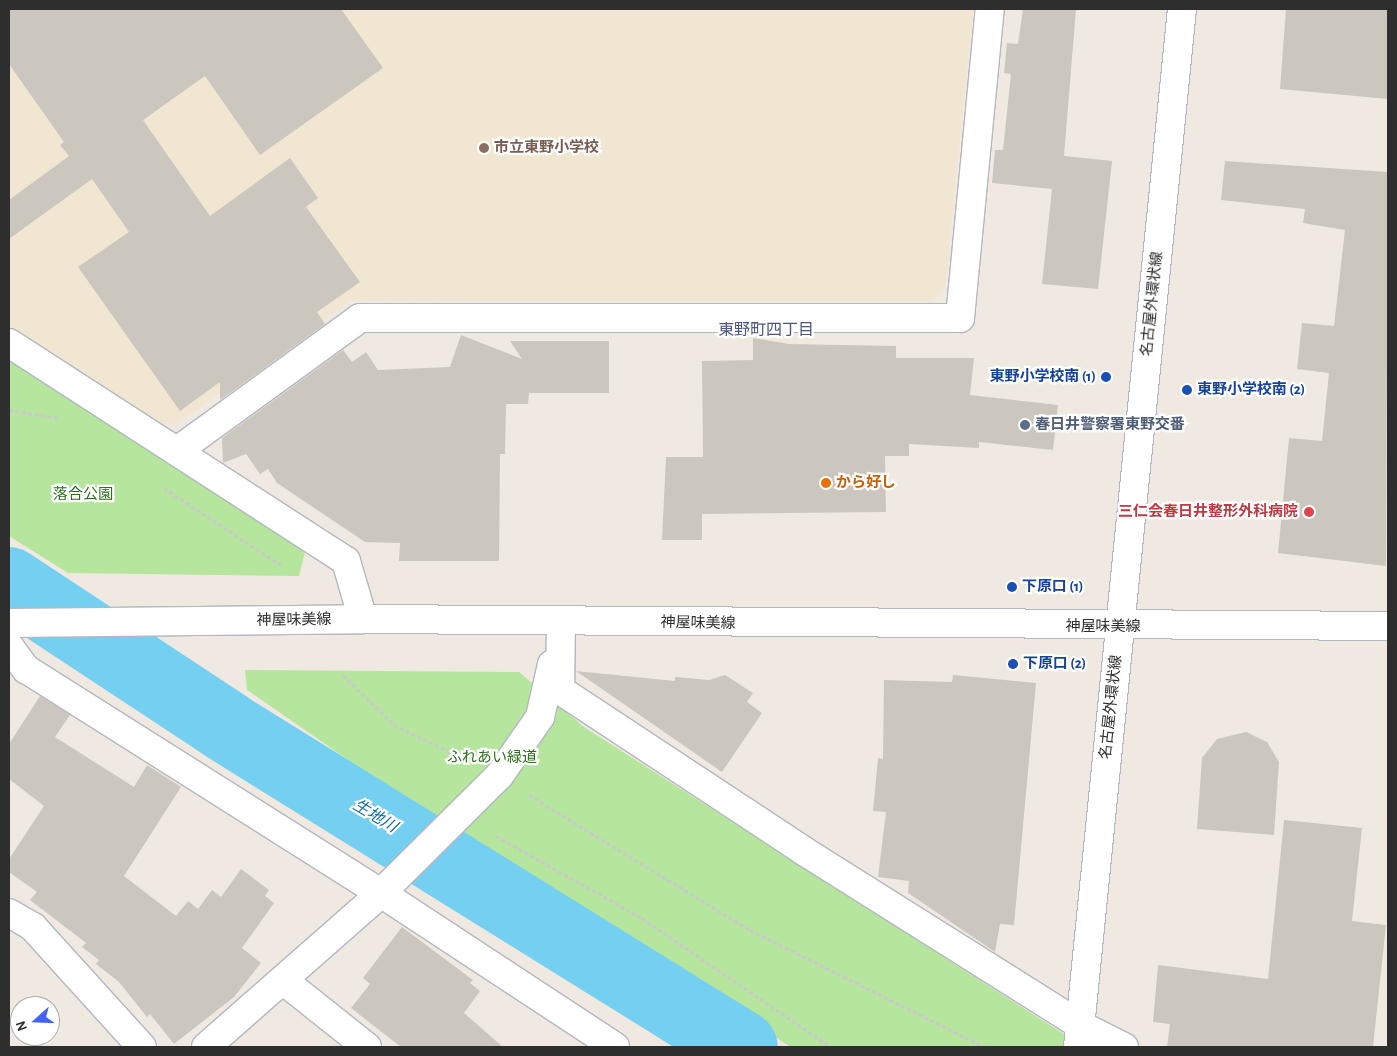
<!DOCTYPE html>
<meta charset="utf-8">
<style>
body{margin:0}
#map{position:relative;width:1397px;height:1056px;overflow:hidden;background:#efe9e1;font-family:"Alegreya Sans","Noto Sans JP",sans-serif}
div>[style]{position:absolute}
.education>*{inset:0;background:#f0e6d1}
.green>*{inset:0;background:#b6e59e}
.river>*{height:72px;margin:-36px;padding:0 36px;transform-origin:36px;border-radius:36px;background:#75cff0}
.building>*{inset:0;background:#cbc7bf}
.path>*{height:3px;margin-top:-1.5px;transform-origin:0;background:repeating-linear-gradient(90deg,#c9c9c9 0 4px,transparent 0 6.5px)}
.roads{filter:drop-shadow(1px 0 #b4b7c1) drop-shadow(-1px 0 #b4b7c1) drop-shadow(0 1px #b4b7c1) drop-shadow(0 -1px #b4b7c1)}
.street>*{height:28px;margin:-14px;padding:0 14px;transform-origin:14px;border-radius:14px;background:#fff}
.secondary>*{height:28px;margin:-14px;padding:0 14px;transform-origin:14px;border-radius:14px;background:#fff}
.dots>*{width:14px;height:14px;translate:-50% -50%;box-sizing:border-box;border:2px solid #fff;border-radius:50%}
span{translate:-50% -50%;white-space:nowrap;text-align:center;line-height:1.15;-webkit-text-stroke:4.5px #fff;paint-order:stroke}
.education-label{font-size:15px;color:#785e54;font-weight:700}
.left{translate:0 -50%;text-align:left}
.street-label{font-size:15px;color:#2e2e2e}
.transit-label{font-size:15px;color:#164399;font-weight:700}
.right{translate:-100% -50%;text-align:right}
.service-label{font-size:15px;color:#4e5e75;font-weight:700}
.food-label{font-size:15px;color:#c56008;font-weight:700}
.park-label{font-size:15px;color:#2c6e1b}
.health-label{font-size:15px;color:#be3a42;font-weight:700}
.neighbourhood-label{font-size:16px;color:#4d5680}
.water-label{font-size:16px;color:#0d6fa3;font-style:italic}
.frame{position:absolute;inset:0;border:10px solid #2e2e2e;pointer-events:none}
.north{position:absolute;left:10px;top:996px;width:50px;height:50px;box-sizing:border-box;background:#fff;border:1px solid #ababab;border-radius:50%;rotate:250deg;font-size:14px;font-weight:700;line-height:20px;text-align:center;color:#2e2e2e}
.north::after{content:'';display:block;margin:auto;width:18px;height:22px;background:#4264fb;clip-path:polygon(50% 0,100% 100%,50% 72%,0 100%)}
</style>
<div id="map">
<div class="education">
<div style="clip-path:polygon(9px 9px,973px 9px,945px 287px,931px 301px,352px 300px,176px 424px,157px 424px,9px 328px)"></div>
</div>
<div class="green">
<div style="clip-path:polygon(9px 358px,305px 552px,299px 576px,68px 573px,9px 536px)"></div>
<div style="clip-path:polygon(245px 670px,519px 672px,584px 727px,1084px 1047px,791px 1047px,526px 883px,247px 690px)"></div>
</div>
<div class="river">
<div style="left:9px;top:583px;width:261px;rotate:33.4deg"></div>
<div style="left:227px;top:727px;width:606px;rotate:31.86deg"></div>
</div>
<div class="building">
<div style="clip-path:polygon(9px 9px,341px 9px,383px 68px,260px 155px,205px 76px,143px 120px,210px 216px,290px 158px,318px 198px,306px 207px,360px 282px,317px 312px,325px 324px,220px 400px,220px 382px,180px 411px,78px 267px,129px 232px,92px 179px,9px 239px,9px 200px,69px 156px,60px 145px,64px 142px,9px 64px)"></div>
<div style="clip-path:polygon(1023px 9px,1076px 9px,1064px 156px,1112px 161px,1098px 289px,1042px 284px,1052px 189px,992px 183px,995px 150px,1003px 150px,1011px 74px,1004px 73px,1007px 43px,1018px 44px)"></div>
<div style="clip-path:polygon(1286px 9px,1388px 9px,1388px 99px,1280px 89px)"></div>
<div style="clip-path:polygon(1225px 161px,1388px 172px,1386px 566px,1278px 553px,1289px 438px,1322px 441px,1329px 373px,1297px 369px,1302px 323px,1334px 326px,1345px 230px,1303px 223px,1305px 209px,1221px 200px)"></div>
<div style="clip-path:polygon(461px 335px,522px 359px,510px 341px,609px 341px,609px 393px,529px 393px,528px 404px,506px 404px,505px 454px,500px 454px,499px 561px,399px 561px,400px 543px,365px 542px,277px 483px,268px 469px,260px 474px,246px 454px,223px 463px,222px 438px,343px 350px,352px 362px,366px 352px,378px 370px,450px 367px)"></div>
<div style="clip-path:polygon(753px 338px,789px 344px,896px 346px,896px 358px,974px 358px,970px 395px,1058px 405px,1053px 450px,979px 442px,979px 448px,909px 444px,909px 456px,885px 456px,886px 512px,702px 514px,702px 540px,662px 540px,666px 457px,703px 457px,702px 361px,753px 360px)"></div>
<div style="clip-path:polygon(576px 671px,675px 681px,675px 677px,709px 680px,725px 675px,753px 693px,747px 702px,762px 713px,722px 772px)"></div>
<div style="clip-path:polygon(953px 675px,1036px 683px,1014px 925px,1000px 924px,995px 952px,908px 893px,909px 881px,878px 877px,886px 812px,873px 811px,878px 758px,883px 759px,884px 680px,952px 682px)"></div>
<div style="clip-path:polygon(40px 696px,70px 715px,55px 737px,134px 787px,147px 765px,181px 787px,124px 876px,176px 916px,188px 901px,198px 909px,212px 890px,221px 897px,241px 869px,269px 890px,265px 896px,274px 903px,242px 948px,261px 963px,234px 997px,174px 1044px,150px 1014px,147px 1017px,119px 982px,96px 964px,99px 960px,82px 947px,86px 943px,30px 900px,37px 892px,9px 872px,9px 859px,44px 806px,9px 779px,9px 744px)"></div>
<div style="clip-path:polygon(1246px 732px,1267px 742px,1279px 762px,1274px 835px,1197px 829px,1202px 758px,1217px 739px)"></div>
<div style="clip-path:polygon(1284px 820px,1362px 828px,1352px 921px,1386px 925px,1373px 1047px,1167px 1047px,1170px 1024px,1153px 1022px,1158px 965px,1268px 979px)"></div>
<div style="clip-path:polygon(402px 927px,473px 980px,470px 983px,480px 991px,464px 1013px,503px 1047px,401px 1047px,351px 1008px,370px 984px,363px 978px)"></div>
</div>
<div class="path">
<div style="left:9px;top:410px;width:49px;rotate:9.5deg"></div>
<div style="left:164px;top:488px;width:140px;rotate:33.3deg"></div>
<div style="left:343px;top:675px;width:71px;rotate:44.4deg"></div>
<div style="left:394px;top:725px;width:81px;rotate:25.6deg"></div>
<div style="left:529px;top:795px;width:259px;rotate:31.4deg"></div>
<div style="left:750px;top:930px;width:263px;rotate:26.5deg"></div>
<div style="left:496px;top:836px;width:167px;rotate:29.3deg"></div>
<div style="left:642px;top:918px;width:229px;rotate:34.3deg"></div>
</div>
<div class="roads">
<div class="street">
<div style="left:9px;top:343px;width:401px;rotate:32.9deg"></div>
<div style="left:346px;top:561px;width:60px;rotate:73.7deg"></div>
<div style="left:177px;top:451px;width:226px;rotate:-36deg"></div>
<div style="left:360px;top:318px;width:600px"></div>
<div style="left:960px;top:318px;width:310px;rotate:-84.5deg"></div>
<div style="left:561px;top:621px;width:69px;rotate:90.8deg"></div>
<div style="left:560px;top:690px;width:292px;rotate:33.4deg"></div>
<div style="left:804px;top:851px;width:326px;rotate:32.2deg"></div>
<div style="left:1080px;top:1025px;width:49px;rotate:26.6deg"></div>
<div style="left:9px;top:646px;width:29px;rotate:54deg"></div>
<div style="left:26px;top:669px;width:420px;rotate:32.3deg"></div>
<div style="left:381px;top:893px;width:280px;rotate:33.3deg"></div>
<div style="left:9px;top:913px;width:28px;rotate:30deg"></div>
<div style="left:33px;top:927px;width:162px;rotate:47.8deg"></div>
<div style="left:284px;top:981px;width:106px;rotate:38.5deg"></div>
<div style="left:206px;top:1047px;width:233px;rotate:-41.3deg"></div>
<div style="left:381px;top:893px;width:166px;rotate:-44.8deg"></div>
<div style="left:499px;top:776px;width:72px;rotate:-55.2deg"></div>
<div style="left:540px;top:717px;width:54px;rotate:-77.2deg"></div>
</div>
<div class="secondary">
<div style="left:9px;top:623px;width:354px;rotate:-0.6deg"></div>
<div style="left:363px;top:619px;width:1025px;rotate:0.39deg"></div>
<div style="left:1078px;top:1047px;width:1043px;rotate:-84.28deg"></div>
</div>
</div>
<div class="dots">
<div style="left:484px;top:148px;background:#8d6e63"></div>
<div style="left:1106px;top:377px;background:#1a4fb4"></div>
<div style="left:1187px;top:390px;background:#1a4fb4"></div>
<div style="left:1025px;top:425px;background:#5c6f8a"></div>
<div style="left:826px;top:483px;background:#e8710a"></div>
<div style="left:1309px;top:512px;background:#e0444e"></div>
<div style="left:1012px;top:587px;background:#1a4fb4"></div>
<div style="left:1013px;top:664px;background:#1a4fb4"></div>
</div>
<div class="education-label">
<span class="left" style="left:494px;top:148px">市立東野小学校</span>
</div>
<div class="street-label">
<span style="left:1152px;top:304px;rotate:-84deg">名古屋外環状線</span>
<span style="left:294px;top:620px;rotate:-1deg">神屋味美線</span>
<span style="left:698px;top:623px;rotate:1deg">神屋味美線</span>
<span style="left:1103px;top:627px">神屋味美線</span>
<span style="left:1111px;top:707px;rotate:-84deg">名古屋外環状線</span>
</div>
<div class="transit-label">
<span class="right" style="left:1096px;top:377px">東野小学校南 (1)</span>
<span class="left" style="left:1197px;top:390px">東野小学校南 (2)</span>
<span class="left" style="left:1022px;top:587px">下原口 (1)</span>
<span class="left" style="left:1023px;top:664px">下原口 (2)</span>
</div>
<div class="service-label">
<span class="left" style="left:1035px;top:425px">春日井警察署東野交番</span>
</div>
<div class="food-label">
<span class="left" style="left:836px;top:483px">から好し</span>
</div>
<div class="park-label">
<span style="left:83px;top:495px">落合公園</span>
<span style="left:492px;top:758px">ふれあい緑道</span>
</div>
<div class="health-label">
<span class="right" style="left:1298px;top:512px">三仁会春日井整形外科病院</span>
</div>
<div class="neighbourhood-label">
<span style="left:766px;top:330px">東野町四丁目</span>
</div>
<div class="water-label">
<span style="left:375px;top:816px;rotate:31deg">生地川</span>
</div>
<div class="frame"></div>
<div class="north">N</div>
</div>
